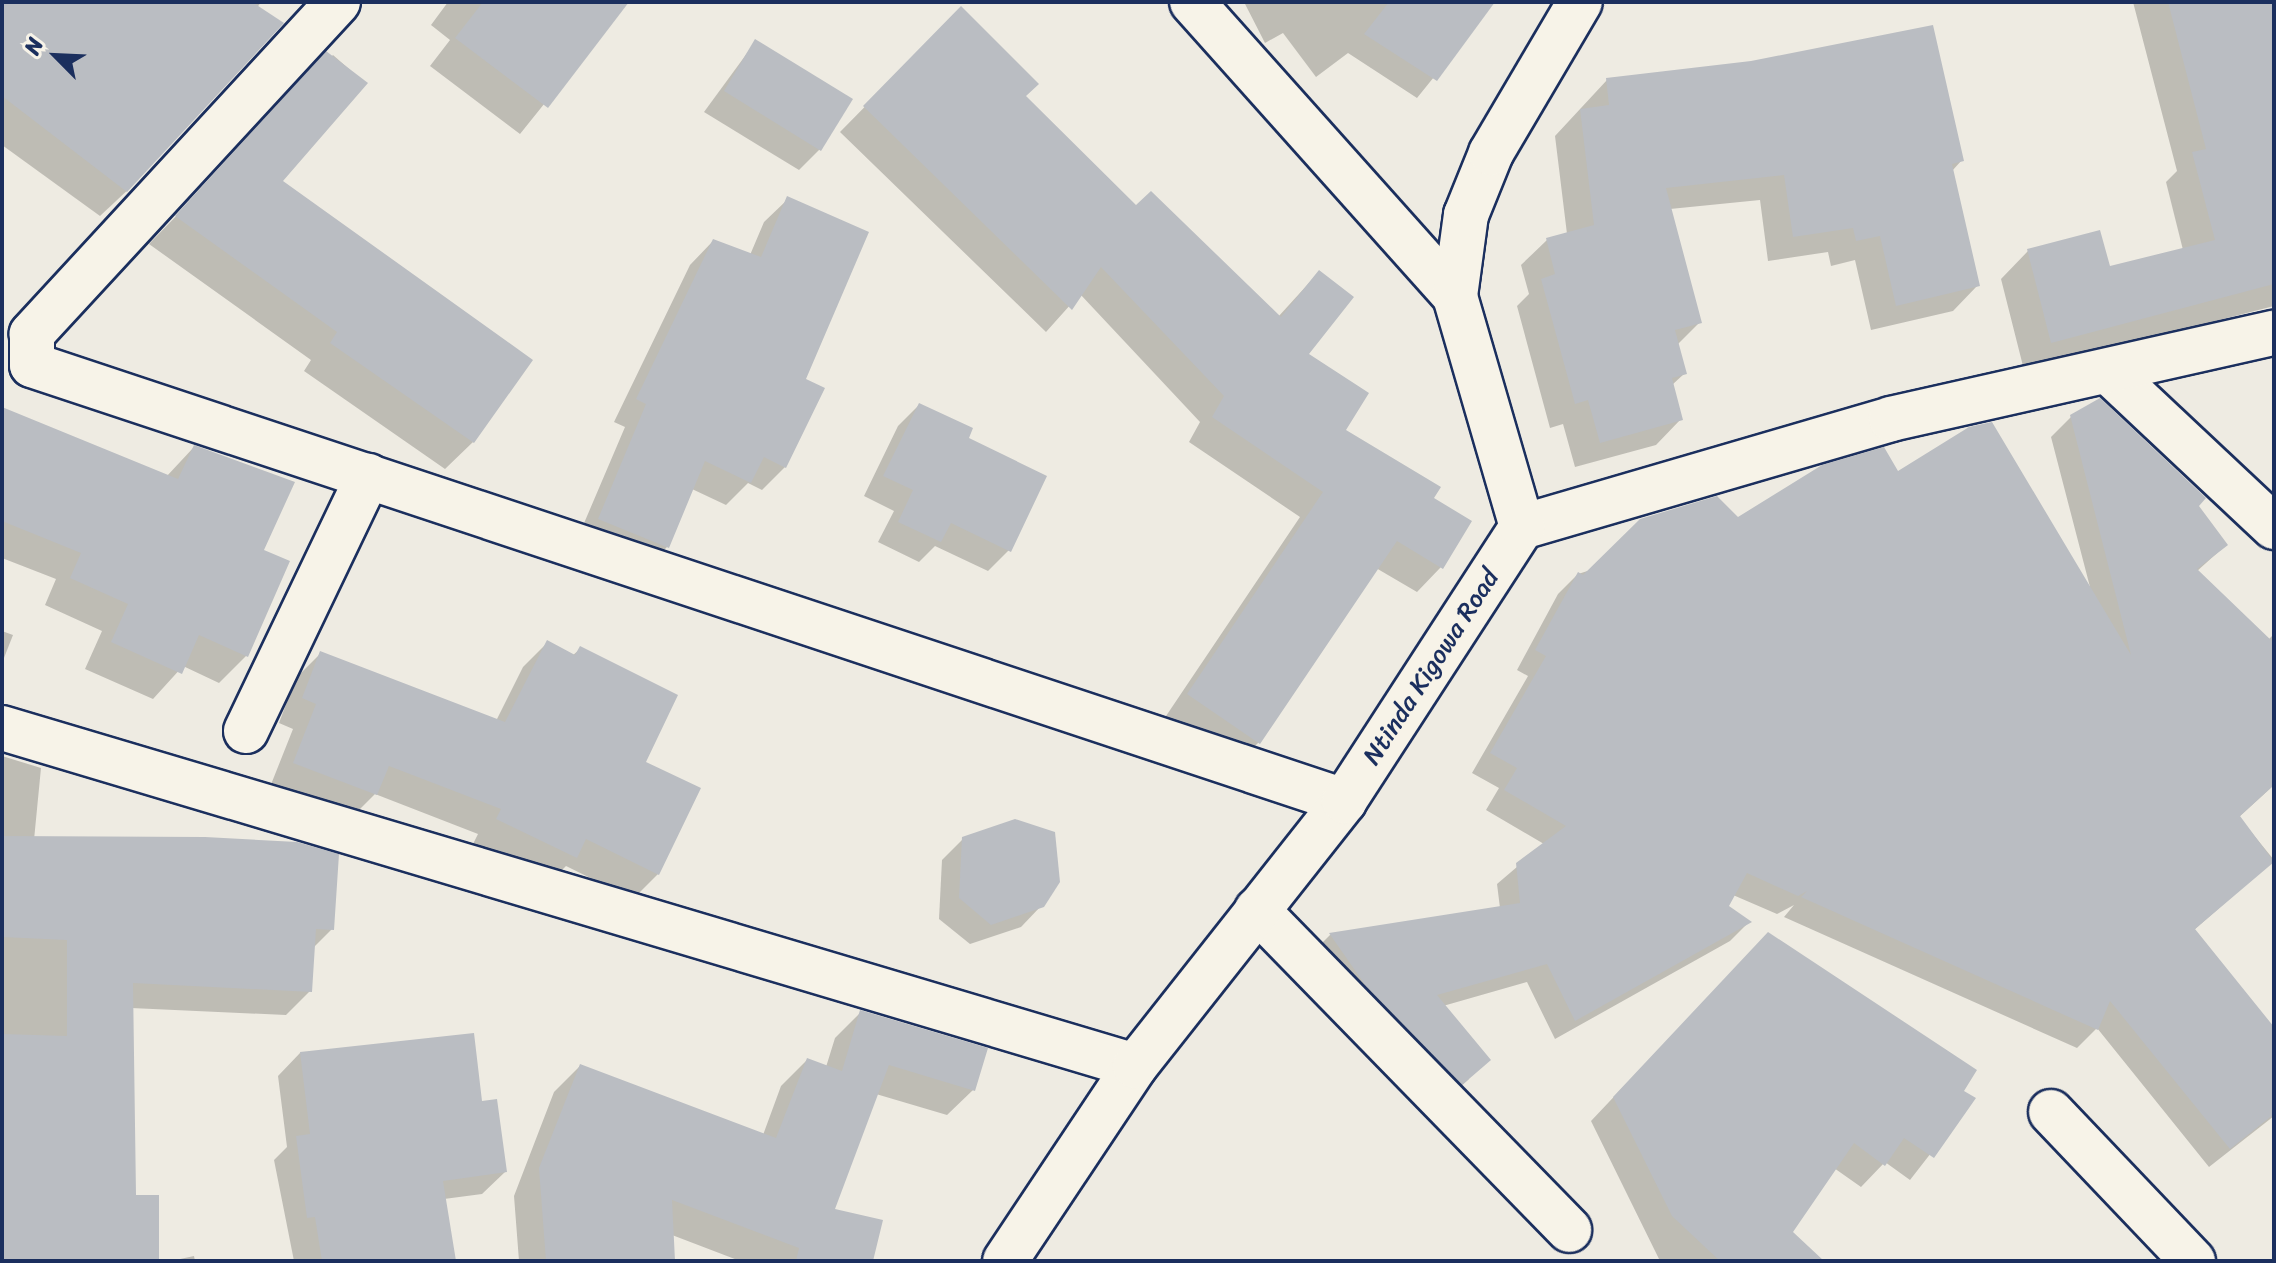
<!DOCTYPE html>
<style>
body{margin:0}
#map{position:relative;width:2276px;height:1263px;overflow:hidden;background:#eeebe2;font-family:Sriracha,sans-serif}
div>[style]{position:absolute}
.shadow>*{inset:0;background:#0003}
.building>*{inset:0;background:#babdc2}
.roads{filter:drop-shadow(2px 0 #1b2f5e) drop-shadow(-2px 0 #1b2f5e) drop-shadow(0 2px #1b2f5e) drop-shadow(0 -2px #1b2f5e)}
.minor>*{height:44px;margin:-22px;padding:0 22px;transform-origin:22px;border-radius:22px;background:#f7f3e8}
span{translate:-50% -50%;white-space:nowrap;text-align:center;line-height:1.15;-webkit-text-stroke:6px #f7f3e8;paint-order:stroke}
.street-label{font-size:26px;color:#1b2f5e}
.frame{position:absolute;inset:0;border:4px solid #1b2f5e;pointer-events:none}
.north{position:absolute;left:16px;top:16px;width:80px;height:80px;-webkit-text-stroke:6px #f7f3e8;paint-order:stroke;rotate:294deg;font-size:22px;font-weight:700;line-height:32px;text-align:center;color:#1b2f5e}
.north::after{content:'';display:block;margin:auto;width:28px;height:36px;background:#1b2f5e;clip-path:polygon(50% 0,100% 100%,50% 72%,0 100%)}
</style>
<div id="map">
<div class="shadow">
<div style="clip-path:polygon(2px 2px,261px 2px,132px 186px,100px 216px,2px 145px)"></div>
<div style="clip-path:polygon(448px 2px,626px 2px,520px 134px,430px 66px,450px 40px,431px 25px)"></div>
<div style="clip-path:polygon(1244px 2px,1457px 2px,1480px 20px,1417px 98px,1348px 53px,1316px 77px,1283px 33px,1265px 43px)"></div>
<div style="clip-path:polygon(2133px 2px,2274px 2px,2274px 306px,2024px 370px,2001px 279px,2028px 251px,2108px 269px,2183px 250px,2166px 182px,2177px 171px)"></div>
<div style="clip-path:polygon(961px 9px,1024px 97px,1136px 208px,1278px 317px,1319px 272px,1306px 354px,1343px 430px,1431px 499px,1441px 567px,1417px 592px,1376px 568px,1258px 743px,1234px 767px,1164px 719px,1300px 517px,1189px 442px,1200px 422px,1080px 294px,1046px 332px,840px 132px)"></div>
<div style="clip-path:polygon(756px 41px,820px 149px,799px 170px,704px 112px)"></div>
<div style="clip-path:polygon(333px 55px,365px 83px,280px 182px,473px 442px,445px 469px,304px 371px,311px 360px,149px 244px)"></div>
<div style="clip-path:polygon(1607px 80px,1962px 160px,1952px 171px,1978px 285px,1953px 311px,1871px 330px,1855px 260px,1831px 266px,1828px 252px,1768px 261px,1760px 200px,1670px 209px,1700px 322px,1677px 345px,1685px 373px,1672px 385px,1681px 419px,1656px 445px,1575px 467px,1563px 424px,1550px 428px,1517px 306px,1529px 294px,1521px 265px,1547px 240px,1567px 234px,1555px 136px)"></div>
<div style="clip-path:polygon(788px 199px,804px 380px,785px 467px,762px 490px,748px 483px,726px 505px,692px 489px,667px 547px,644px 570px,576px 542px,625px 427px,614px 422px,690px 265px,713px 241px,750px 255px,764px 222px)"></div>
<div style="clip-path:polygon(919px 405px,966px 439px,1009px 550px,988px 571px,935px 546px,919px 562px,878px 542px,894px 511px,864px 496px,898px 426px)"></div>
<div style="clip-path:polygon(2px 411px,166px 477px,194px 447px,261px 551px,246px 656px,219px 683px,183px 666px,153px 699px,85px 669px,102px 631px,45px 605px,56px 579px,2px 558px)"></div>
<div style="clip-path:polygon(2071px 417px,2196px 505px,2226px 545px,2196px 572px,2268px 640px,2274px 634px,2274px 785px,2239px 817px,2274px 860px,2194px 930px,2274px 1030px,2274px 1116px,2209px 1167px,2097px 1028px,2077px 1048px,1784px 917px,1794px 905px,1777px 914px,1733px 895px,1727px 907px,1749px 922px,1730px 941px,1555px 1039px,1527px 982px,1443px 1006px,1469px 1079px,1442px 1103px,1311px 954px,1330px 935px,1500px 908px,1497px 884px,1544px 844px,1486px 810px,1499px 788px,1472px 773px,1528px 676px,1517px 670px,1558px 594px,1578px 574px,1897px 473px,2090px 587px,2051px 437px)"></div>
<div style="clip-path:polygon(2px 631px,13px 635px,2px 663px)"></div>
<div style="clip-path:polygon(547px 643px,572px 656px,580px 649px,643px 763px,699px 789px,658px 874px,633px 899px,566px 866px,551px 881px,473px 844px,478px 834px,375px 794px,351px 818px,270px 787px,293px 729px,279px 723px,296px 678px,321px 653px,496px 721px,523px 667px)"></div>
<div style="clip-path:polygon(2px 756px,41px 768px,34px 840px,332px 929px,312px 949px,310px 991px,286px 1015px,131px 1008px,134px 1197px,157px 1261px,2px 1261px)"></div>
<div style="clip-path:polygon(963px 839px,1042px 905px,1021px 927px,970px 944px,939px 919px,942px 860px)"></div>
<div style="clip-path:polygon(1746px 957px,1973px 1099px,1910px 1180px,1885px 1162px,1861px 1187px,1834px 1168px,1790px 1232px,1821px 1261px,1660px 1261px,1591px 1121px)"></div>
<div style="clip-path:polygon(861px 1012px,973px 1090px,947px 1115px,876px 1094px,832px 1210px,871px 1261px,740px 1261px,672px 1235px,673px 1261px,519px 1261px,514px 1196px,554px 1092px,580px 1066px,763px 1135px,781px 1086px,807px 1060px,826px 1067px,835px 1038px)"></div>
<div style="clip-path:polygon(300px 1053px,481px 1103px,505px 1172px,482px 1194px,444px 1199px,454px 1261px,294px 1261px,274px 1160px,287px 1147px,278px 1076px)"></div>
<div style="clip-path:polygon(194px 1256px,195px 1261px,171px 1261px)"></div>
</div>
<div class="building">
<div style="clip-path:polygon(2px 2px,252px 2px,284px 23px,127px 192px,2px 96px)"></div>
<div style="clip-path:polygon(483px 2px,629px 2px,548px 108px,455px 38px)"></div>
<div style="clip-path:polygon(1389px 2px,1495px 2px,1437px 81px,1364px 34px)"></div>
<div style="clip-path:polygon(2168px 2px,2274px 2px,2274px 284px,2051px 343px,2027px 249px,2100px 230px,2110px 266px,2215px 240px,2192px 152px,2206px 149px)"></div>
<div style="clip-path:polygon(961px 6px,1039px 84px,1026px 96px,1136px 205px,1151px 191px,1281px 317px,1319px 270px,1354px 297px,1309px 354px,1369px 393px,1346px 430px,1441px 487px,1434px 498px,1472px 521px,1443px 569px,1397px 541px,1260px 744px,1187px 694px,1323px 492px,1212px 417px,1224px 396px,1101px 267px,1072px 310px,863px 106px)"></div>
<div style="clip-path:polygon(1933px 25px,1964px 161px,1952px 164px,1980px 286px,1896px 306px,1880px 236px,1856px 241px,1853px 228px,1793px 237px,1784px 175px,1666px 188px,1702px 323px,1675px 330px,1687px 374px,1672px 378px,1683px 420px,1600px 443px,1588px 400px,1575px 404px,1541px 279px,1555px 274px,1546px 238px,1594px 225px,1580px 109px,1609px 105px,1606px 78px,1751px 61px)"></div>
<div style="clip-path:polygon(755px 39px,853px 99px,821px 151px,724px 91px)"></div>
<div style="clip-path:polygon(326px 51px,368px 83px,283px 181px,533px 360px,474px 443px,330px 343px,337px 332px,175px 216px)"></div>
<div style="clip-path:polygon(787px 196px,869px 232px,806px 379px,825px 388px,786px 468px,764px 457px,751px 483px,705px 461px,669px 548px,598px 519px,646px 404px,636px 399px,713px 239px,761px 257px)"></div>
<div style="clip-path:polygon(2100px 398px,2206px 498px,2199px 506px,2228px 545px,2197px 569px,2274px 643px,2274px 785px,2240px 816px,2274px 862px,2195px 929px,2274px 1027px,2274px 1114px,2230px 1149px,2110px 1001px,2098px 1030px,1801px 897px,1807px 891px,1798px 896px,1747px 873px,1729px 906px,1752px 922px,1575px 1021px,1547px 964px,1437px 995px,1491px 1060px,1462px 1085px,1366px 986px,1329px 933px,1520px 903px,1516px 863px,1566px 826px,1504px 790px,1517px 768px,1490px 753px,1546px 656px,1535px 650px,1578px 572px,1583px 575px,1640px 519px,1717px 496px,1738px 517px,1822px 465px,1884px 447px,1898px 471px,1969px 427px,1992px 422px,2131px 655px,2070px 415px)"></div>
<div style="clip-path:polygon(919px 403px,973px 428px,969px 438px,1047px 476px,1011px 552px,951px 523px,941px 542px,898px 522px,913px 490px,883px 476px)"></div>
<div style="clip-path:polygon(2px 407px,178px 479px,194px 445px,295px 482px,264px 550px,290px 561px,248px 657px,199px 635px,182px 674px,111px 642px,128px 604px,70px 578px,81px 553px,2px 521px)"></div>
<div style="clip-path:polygon(547px 640px,575px 655px,580px 646px,678px 695px,646px 762px,701px 788px,659px 875px,586px 839px,577px 858px,496px 819px,501px 809px,389px 766px,377px 795px,293px 763px,316px 704px,302px 698px,320px 651px,505px 722px)"></div>
<div style="clip-path:polygon(1015px 819px,1055px 832px,1060px 882px,1044px 907px,991px 925px,959px 898px,962px 837px)"></div>
<div style="clip-path:polygon(2px 836px,205px 837px,297px 842px,339px 854px,334px 930px,316px 929px,312px 992px,133px 983px,136px 1195px,159px 1195px,159px 1261px,2px 1261px,2px 1034px,67px 1036px,67px 940px,2px 937px)"></div>
<div style="clip-path:polygon(1768px 932px,1977px 1070px,1964px 1091px,1976px 1098px,1934px 1158px,1904px 1138px,1885px 1166px,1854px 1143px,1793px 1232px,1824px 1261px,1720px 1261px,1672px 1216px,1613px 1097px)"></div>
<div style="clip-path:polygon(860px 1010px,988px 1048px,975px 1091px,889px 1065px,835px 1209px,883px 1220px,873px 1261px,796px 1261px,799px 1248px,672px 1200px,675px 1261px,546px 1261px,539px 1168px,580px 1064px,776px 1138px,807px 1058px,842px 1071px)"></div>
<div style="clip-path:polygon(474px 1033px,482px 1101px,497px 1099px,507px 1172px,443px 1181px,456px 1261px,322px 1261px,315px 1217px,307px 1218px,296px 1136px,310px 1134px,300px 1052px)"></div>
</div>
<div class="roads">
<div class="minor">
<div style="left:338px;top:2px;width:452px;rotate:132.7deg"></div>
<div style="left:32px;top:334px;width:31px;rotate:90deg"></div>
<div style="left:32px;top:365px;width:1383px;rotate:18.38deg"></div>
<div style="left:1192px;top:2px;width:394px;rotate:48.2deg"></div>
<div style="left:2108px;top:371px;width:228px;rotate:43.2deg"></div>
<div style="left:1522px;top:527px;width:384px;rotate:-16.3deg"></div>
<div style="left:1891px;top:419px;width:393px;rotate:-12.7deg"></div>
<div style="left:2px;top:728px;width:1182px;rotate:16.61deg"></div>
<div style="left:246px;top:731px;width:283px;rotate:-64.4deg"></div>
<div style="left:1257px;top:910px;width:447px;rotate:45.7deg"></div>
<div style="left:2051px;top:1112px;width:206px;rotate:46.4deg"></div>
<div style="left:1005px;top:1261px;width:234px;rotate:-56.3deg"></div>
<div style="left:1135px;top:1066px;width:337px;rotate:-51.7deg"></div>
<div style="left:1344px;top:801px;width:327px;rotate:-57deg"></div>
<div style="left:1522px;top:527px;width:241px;rotate:-106.2deg"></div>
<div style="left:1455px;top:296px;width:82px;rotate:-82.3deg"></div>
<div style="left:1466px;top:215px;width:67px;rotate:-68deg"></div>
<div style="left:1491px;top:153px;width:175px;rotate:-59.5deg"></div>
</div>
</div>
<div class="street-label">
<span style="left:1431px;top:667px;rotate:-57deg">Ntinda Kigowa Road</span>
</div>
<div class="frame"></div>
<div class="north">N</div>
</div>
